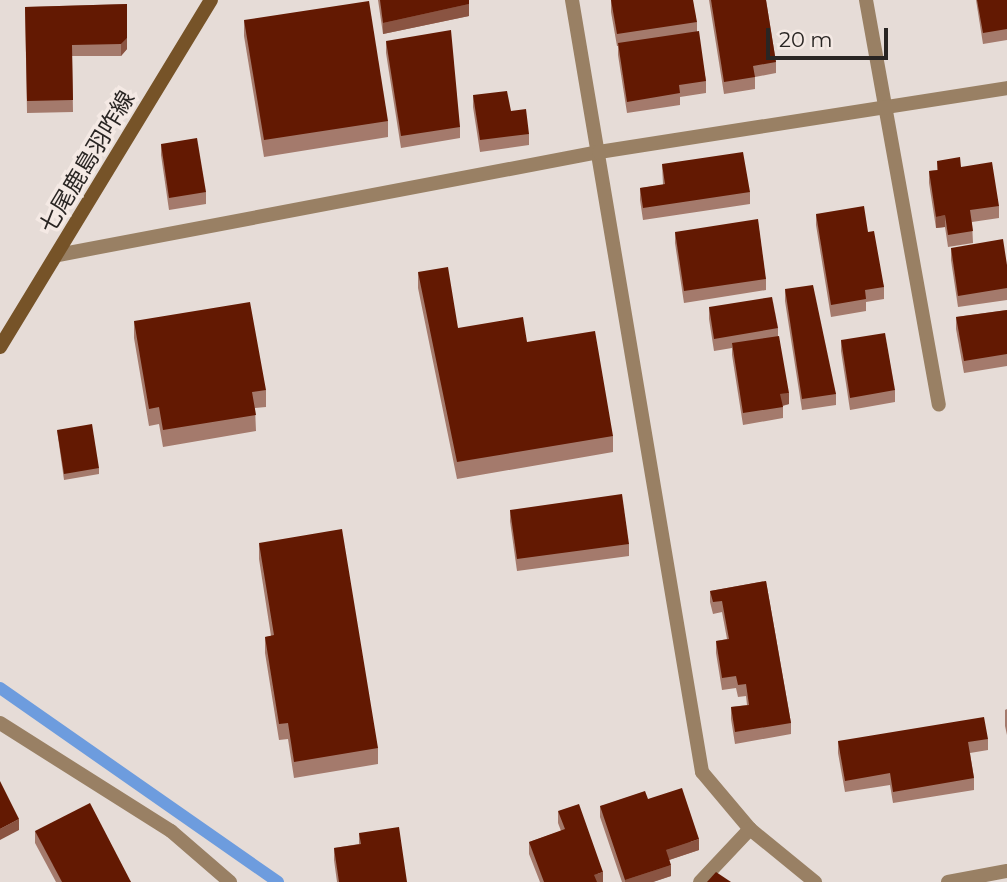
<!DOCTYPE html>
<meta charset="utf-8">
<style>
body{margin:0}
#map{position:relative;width:1007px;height:882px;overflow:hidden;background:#e6dcd7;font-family:Montserrat,"Noto Sans JP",sans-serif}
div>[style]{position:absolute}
.stream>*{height:12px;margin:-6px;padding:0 6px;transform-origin:6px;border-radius:6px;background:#6d9cde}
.street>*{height:14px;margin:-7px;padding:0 7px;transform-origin:7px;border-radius:7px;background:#998064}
.secondary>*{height:14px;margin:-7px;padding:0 7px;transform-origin:7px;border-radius:7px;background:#765328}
.wall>*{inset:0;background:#a47a6c}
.shaded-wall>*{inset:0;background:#8a5442}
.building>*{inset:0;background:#631902}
span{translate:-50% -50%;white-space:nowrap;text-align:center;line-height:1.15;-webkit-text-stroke:7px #f4e9e4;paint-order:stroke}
.street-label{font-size:23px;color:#292523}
.scale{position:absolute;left:766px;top:28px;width:122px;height:32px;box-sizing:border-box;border:4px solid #292523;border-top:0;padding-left:9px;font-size:21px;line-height:24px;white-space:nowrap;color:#292523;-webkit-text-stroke:5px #f4e9e4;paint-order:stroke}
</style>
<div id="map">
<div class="stream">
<div style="left:0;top:688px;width:339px;rotate:34.9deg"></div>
</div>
<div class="street">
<div style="left:572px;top:0;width:783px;rotate:80.44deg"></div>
<div style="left:702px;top:772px;width:75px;rotate:49.9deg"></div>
<div style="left:750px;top:829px;width:84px;rotate:39.2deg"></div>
<div style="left:866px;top:0;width:411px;rotate:79.8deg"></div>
<div style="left:58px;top:255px;width:551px;rotate:-10.78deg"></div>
<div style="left:599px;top:152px;width:413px;rotate:-8.9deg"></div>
<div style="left:0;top:723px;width:202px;rotate:32.3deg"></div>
<div style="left:171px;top:831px;width:78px;rotate:40.8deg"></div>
<div style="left:700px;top:882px;width:73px;rotate:-46.7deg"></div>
<div style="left:948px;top:882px;width:60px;rotate:-10.6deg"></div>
</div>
<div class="secondary">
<div style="left:0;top:347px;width:406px;rotate:-58.7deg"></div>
</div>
<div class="wall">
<div style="clip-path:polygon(378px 0,469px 0,469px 16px,383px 34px)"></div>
<div style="clip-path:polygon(611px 0,697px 22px,697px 31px,706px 81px,706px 93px,680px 97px,680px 105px,627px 113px,618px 55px,618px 46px,617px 46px,611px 12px)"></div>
<div style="clip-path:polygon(709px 0,766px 0,776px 62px,776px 73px,755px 77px,755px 89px,724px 94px)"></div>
<div style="clip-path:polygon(976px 0,1007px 0,1007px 40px,983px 44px)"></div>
<div style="clip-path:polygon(127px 4px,127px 49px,121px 56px,72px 56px,73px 112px,27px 113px,25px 7px)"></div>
<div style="clip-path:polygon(244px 20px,388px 121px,388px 137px,264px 157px,244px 36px)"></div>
<div style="clip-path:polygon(386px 41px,460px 127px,460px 138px,401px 148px,386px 53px)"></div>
<div style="clip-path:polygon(473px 95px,511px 111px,529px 134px,529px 145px,480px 152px,473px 107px)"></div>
<div style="clip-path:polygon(161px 144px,206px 192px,206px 204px,169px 210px,161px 155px)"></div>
<div style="clip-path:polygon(937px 161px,961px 167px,999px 206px,999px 218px,972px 222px,973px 243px,948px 247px,945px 227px,936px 228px,929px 183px,929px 171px,937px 170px)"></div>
<div style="clip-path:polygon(662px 164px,750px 192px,750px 204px,643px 220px,640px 200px,640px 188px,663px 185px)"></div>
<div style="clip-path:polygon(816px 214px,868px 232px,884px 287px,884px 299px,866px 302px,866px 311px,831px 317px,816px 225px)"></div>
<div style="clip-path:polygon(675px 232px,766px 279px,766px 290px,684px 303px,675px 243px)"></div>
<div style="clip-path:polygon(951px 248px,1007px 265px,1007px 300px,958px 307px,951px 260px)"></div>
<div style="clip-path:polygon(418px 272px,458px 328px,527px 342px,613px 436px,613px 452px,457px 479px,418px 288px)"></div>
<div style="clip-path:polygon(785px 289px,836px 394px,836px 405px,802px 410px,785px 301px)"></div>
<div style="clip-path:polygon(709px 307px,778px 328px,778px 336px,789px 404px,783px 406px,783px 418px,743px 425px,732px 355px,732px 348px,714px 351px,709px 319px)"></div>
<div style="clip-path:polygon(1007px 310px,1007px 366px,964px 373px,956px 329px,956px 317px)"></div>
<div style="clip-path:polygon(134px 321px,266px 390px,266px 407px,255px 408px,256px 431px,163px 447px,159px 424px,149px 426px,134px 338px)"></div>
<div style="clip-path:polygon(841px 340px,895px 390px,895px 402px,850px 410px,841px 351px)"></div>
<div style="clip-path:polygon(57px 430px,99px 468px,99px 474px,64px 480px)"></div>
<div style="clip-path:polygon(510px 510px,629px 544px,629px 556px,517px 571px,510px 521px)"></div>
<div style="clip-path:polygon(259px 543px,378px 748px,378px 764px,294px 778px,288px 739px,279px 740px,265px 653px,265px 637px,271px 636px,259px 559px)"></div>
<div style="clip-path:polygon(766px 581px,791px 723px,791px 734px,735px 744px,731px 719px,731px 707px,747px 705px,746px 696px,738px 697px,736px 688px,722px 690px,716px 653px,716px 641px,727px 639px,722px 612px,713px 614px,710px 602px,710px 591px)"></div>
<div style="clip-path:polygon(1007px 709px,1007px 735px,1005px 726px,1005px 710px)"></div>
<div style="clip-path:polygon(988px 739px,988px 750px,970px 753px,974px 778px,974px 790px,893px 803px,890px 785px,845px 792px,838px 753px,838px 741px)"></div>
<div style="clip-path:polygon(648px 799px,699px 850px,669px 860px,671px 876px,653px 882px,622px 882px,600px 817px,600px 806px)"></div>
<div style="clip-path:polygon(558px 811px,603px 882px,540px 882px,529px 854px,529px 842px,561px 831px,558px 823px)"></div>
<div style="clip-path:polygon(35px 831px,131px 882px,56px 882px,35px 843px)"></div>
<div style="clip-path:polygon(359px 833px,407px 882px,337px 882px,334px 860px,334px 848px,359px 844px)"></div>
</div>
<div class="shaded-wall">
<div style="clip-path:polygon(469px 4px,469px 16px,383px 34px,383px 23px)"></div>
<div style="clip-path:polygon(127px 38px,127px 49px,121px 56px,121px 44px)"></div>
<div style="clip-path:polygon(945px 215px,945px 227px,936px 228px,936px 217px)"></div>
<div style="clip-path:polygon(789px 393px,789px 404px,780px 406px,780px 394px)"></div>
<div style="clip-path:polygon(19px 819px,19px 830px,0 840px,0 829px)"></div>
<div style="clip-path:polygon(699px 839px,699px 850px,666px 861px,666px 850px)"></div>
<div style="clip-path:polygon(671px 865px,671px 876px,653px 882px,625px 882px,625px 880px)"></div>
<div style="clip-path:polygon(603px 872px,603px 882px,594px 882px,594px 875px)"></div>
</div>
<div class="building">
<div style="clip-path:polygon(380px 0,469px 0,469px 4px,383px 23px)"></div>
<div style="clip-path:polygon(611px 0,693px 0,697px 22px,617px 34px)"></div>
<div style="clip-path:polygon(711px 0,766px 0,776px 62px,753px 66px,755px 77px,724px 82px)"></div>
<div style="clip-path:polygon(977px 0,1007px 0,1007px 29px,983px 33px)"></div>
<div style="clip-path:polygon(369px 1px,388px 121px,264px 140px,244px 20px)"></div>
<div style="clip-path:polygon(127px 4px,127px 38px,121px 44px,72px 45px,73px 100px,27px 101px,25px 7px)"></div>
<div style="clip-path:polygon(451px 30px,460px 127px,401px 136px,386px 41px)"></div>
<div style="clip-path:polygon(699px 31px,706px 81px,679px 85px,680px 93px,627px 102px,618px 43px)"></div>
<div style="clip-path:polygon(507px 91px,511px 111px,526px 109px,529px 134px,480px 140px,473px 95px)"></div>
<div style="clip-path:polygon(197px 138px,206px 192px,169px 198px,161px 144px)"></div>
<div style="clip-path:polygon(743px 152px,750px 192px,643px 208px,640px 188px,665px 184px,662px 164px)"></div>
<div style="clip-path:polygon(960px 157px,961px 167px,992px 162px,999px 206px,970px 210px,973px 231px,948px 235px,945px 215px,936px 217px,929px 171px,938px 170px,937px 161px)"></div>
<div style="clip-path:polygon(864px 206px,868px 232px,874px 231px,884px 287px,865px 290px,866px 299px,831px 305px,816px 214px)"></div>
<div style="clip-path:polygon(758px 219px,766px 279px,684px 291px,675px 232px)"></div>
<div style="clip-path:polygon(1003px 239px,1007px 265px,1007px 288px,958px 296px,951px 248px)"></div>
<div style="clip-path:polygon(448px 267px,458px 328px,523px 317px,527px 342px,595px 331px,613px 436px,457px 462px,418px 272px)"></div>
<div style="clip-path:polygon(813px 285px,836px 394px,802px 399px,785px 289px)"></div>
<div style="clip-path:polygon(772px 297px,778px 328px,714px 339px,709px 307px)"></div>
<div style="clip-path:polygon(250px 302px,266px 390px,252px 392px,256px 415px,163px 430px,159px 407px,149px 409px,134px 321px)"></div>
<div style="clip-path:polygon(1007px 310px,1007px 354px,964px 361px,956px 317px)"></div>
<div style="clip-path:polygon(885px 333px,895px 390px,850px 398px,841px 340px)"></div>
<div style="clip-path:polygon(779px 336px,789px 393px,780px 394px,783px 407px,743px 413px,732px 343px)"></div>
<div style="clip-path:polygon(92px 424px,99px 468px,64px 474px,57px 430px)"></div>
<div style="clip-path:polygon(622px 494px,629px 544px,517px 559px,510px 510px)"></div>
<div style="clip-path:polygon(342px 529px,378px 748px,294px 762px,288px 723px,279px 724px,265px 637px,274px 635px,259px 543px)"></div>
<div style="clip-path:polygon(766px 581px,791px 723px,735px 732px,731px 707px,749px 705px,746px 684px,738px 685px,736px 676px,722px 678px,716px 641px,729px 639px,722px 601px,713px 602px,710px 591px)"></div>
<div style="clip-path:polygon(984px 717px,988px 739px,968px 742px,974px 778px,893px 792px,890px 773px,845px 781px,838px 741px)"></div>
<div style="clip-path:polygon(0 781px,19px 819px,0 829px)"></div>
<div style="clip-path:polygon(682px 788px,699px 839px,666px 850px,671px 865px,625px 880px,600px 806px,645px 791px,648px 799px)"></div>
<div style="clip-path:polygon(90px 803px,131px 882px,62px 882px,35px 831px)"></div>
<div style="clip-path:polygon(579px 804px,603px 872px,594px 875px,597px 882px,544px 882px,529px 842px,565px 829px,558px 811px)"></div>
<div style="clip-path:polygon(399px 827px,407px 882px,339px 882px,334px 848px,361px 844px,359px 833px)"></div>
<div style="clip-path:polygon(716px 872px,731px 882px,707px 882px)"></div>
</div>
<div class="street-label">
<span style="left:87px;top:162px;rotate:-59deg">七尾鹿島羽咋線</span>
</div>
<div class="scale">20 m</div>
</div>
